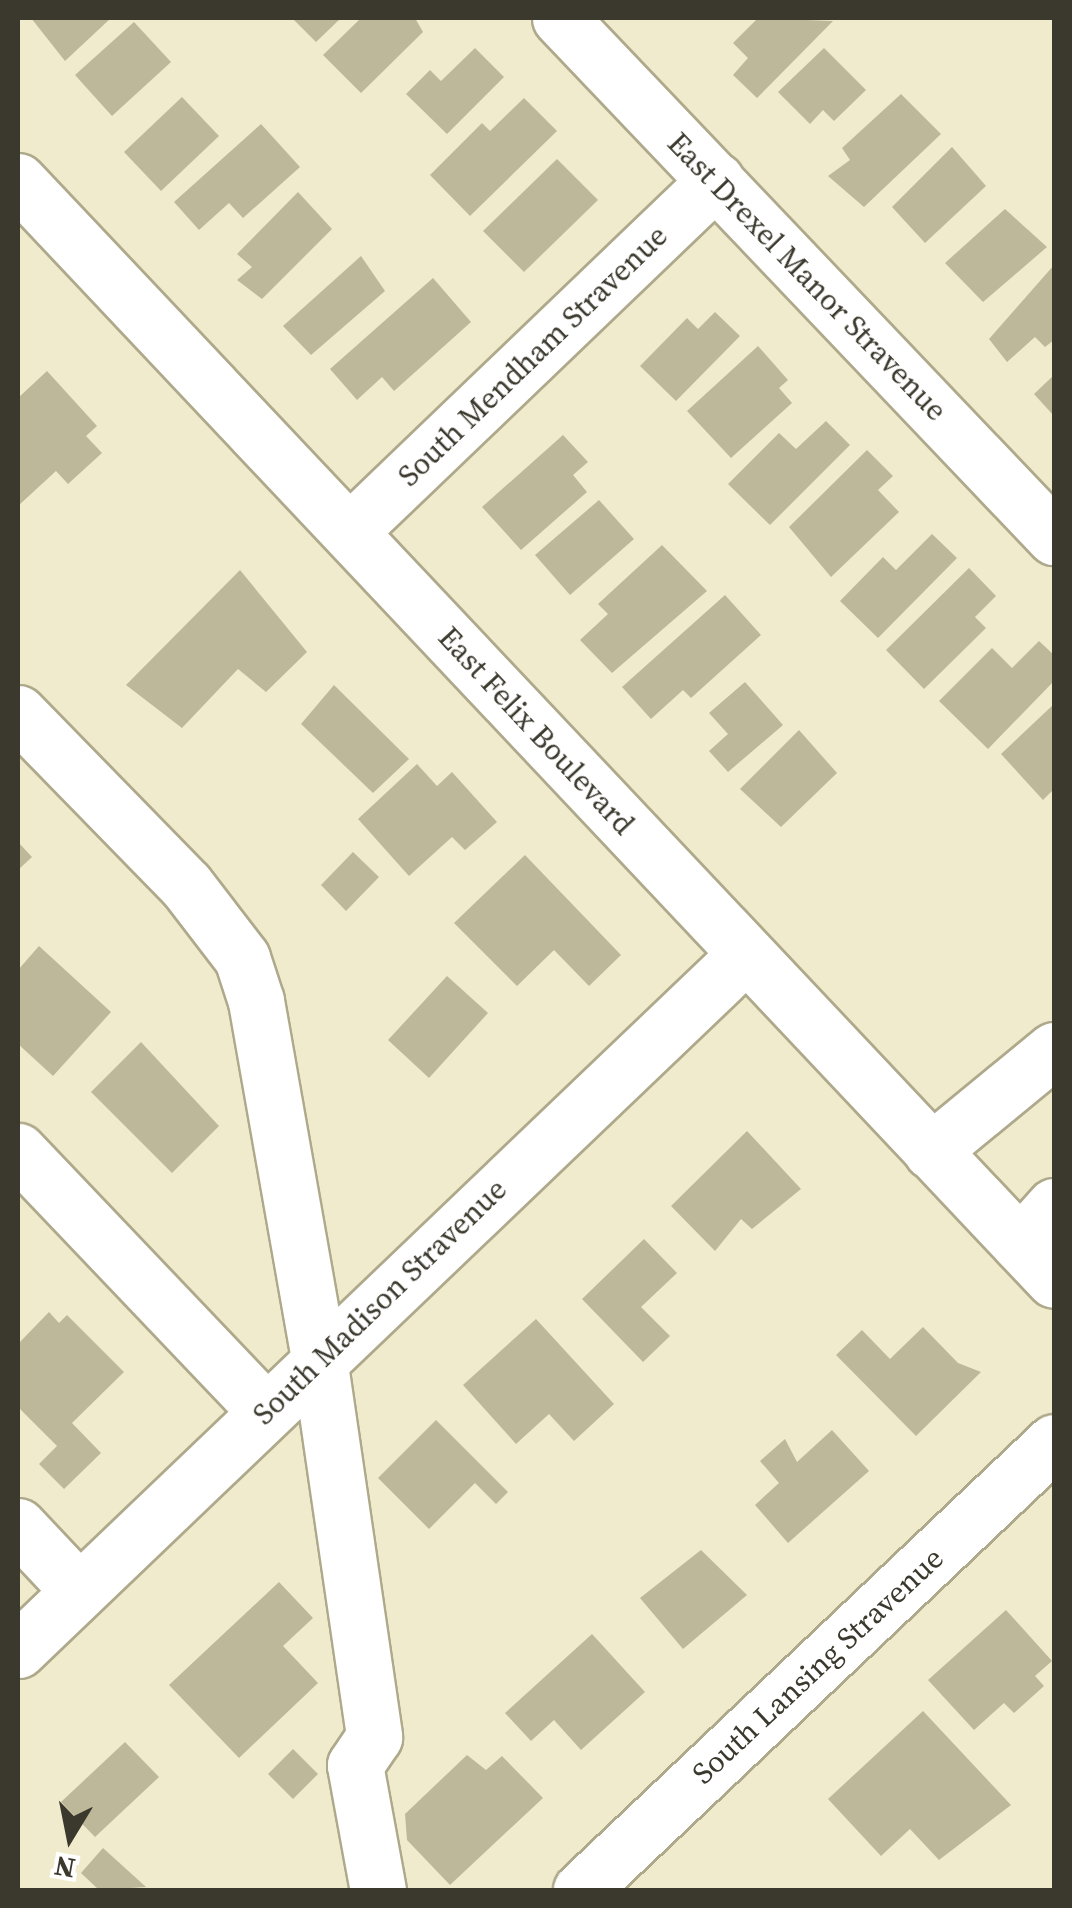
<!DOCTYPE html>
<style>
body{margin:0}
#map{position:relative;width:1072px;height:1908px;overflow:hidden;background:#f0ebcc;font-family:"Source Serif 4",serif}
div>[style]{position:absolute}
.building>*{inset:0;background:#beb89b}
.roads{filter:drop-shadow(2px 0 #afa98c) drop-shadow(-2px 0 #afa98c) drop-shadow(0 2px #afa98c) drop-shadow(0 -2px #afa98c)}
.minor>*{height:55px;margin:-27.5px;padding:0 27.5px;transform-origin:27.5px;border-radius:27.5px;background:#fff}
span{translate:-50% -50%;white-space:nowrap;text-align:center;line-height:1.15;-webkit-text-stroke:8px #fff;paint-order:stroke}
.street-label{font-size:30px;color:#3b392d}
.frame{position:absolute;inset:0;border:20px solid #3b392d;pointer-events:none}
.north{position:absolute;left:20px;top:1788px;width:100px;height:100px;-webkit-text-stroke:8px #fff;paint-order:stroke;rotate:190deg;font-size:28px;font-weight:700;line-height:40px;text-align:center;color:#3b392d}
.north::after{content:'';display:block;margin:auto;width:35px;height:45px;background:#3b392d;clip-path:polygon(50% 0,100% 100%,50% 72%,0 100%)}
</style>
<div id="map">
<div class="building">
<div style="clip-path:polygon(31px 18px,111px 18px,65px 61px)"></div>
<div style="clip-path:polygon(292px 18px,341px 18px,316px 42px)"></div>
<div style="clip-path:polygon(361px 18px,415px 18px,423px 32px,361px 93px,323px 55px)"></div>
<div style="clip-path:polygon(758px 18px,833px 21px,757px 98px,733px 75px,748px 58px,733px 43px)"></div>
<div style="clip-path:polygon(134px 22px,171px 62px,112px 116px,75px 75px)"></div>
<div style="clip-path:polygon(475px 48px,504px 77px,447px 134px,406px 94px,430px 70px,441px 81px)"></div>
<div style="clip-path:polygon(824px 48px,866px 90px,834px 121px,823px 110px,810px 124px,778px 92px)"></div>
<div style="clip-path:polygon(901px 94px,941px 134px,864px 207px,828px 176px,850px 160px,842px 148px)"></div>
<div style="clip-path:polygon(182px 97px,219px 136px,161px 191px,124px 152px)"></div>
<div style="clip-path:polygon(524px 98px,557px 131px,470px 216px,430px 175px,482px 123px,490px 131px)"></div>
<div style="clip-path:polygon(261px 124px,300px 167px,243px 218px,229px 203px,199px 230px,174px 202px)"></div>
<div style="clip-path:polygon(952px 147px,986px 186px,925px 243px,892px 207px)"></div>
<div style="clip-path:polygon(557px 159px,598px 200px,524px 272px,483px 231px)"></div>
<div style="clip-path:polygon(298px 192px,332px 229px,262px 299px,237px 280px,252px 267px,237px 254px)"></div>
<div style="clip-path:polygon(1005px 209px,1047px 247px,983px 302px,945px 263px)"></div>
<div style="clip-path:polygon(361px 256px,385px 291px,311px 355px,283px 326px)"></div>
<div style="clip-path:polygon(1054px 265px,1054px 340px,1045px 347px,1035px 337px,1007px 362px,989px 339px)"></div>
<div style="clip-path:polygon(433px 278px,471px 322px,394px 391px,382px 377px,357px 400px,330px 369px)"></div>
<div style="clip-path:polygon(715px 312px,740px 336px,676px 401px,640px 366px,687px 318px,698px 329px)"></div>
<div style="clip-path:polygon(758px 346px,788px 380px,779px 388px,792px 403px,731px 458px,687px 411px)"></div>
<div style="clip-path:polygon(47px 371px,97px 426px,86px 436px,102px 453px,68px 484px,56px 471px,18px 506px,18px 398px)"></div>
<div style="clip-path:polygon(1054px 375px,1054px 416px,1034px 394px)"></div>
<div style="clip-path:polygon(826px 421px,850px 445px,770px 525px,728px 484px,779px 433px,796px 449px)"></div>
<div style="clip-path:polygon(563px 435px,588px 462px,573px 475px,587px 492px,521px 550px,482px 507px)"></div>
<div style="clip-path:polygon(867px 450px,893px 476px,878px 490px,899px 512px,831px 577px,789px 527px)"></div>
<div style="clip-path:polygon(599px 500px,634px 539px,570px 595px,535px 555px)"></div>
<div style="clip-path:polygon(932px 534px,957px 558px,878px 638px,840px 601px,883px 557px,896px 570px)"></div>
<div style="clip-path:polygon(662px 545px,707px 591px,612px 673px,580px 640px,608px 614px,598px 604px)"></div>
<div style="clip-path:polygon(969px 568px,996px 596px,975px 617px,986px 628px,924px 689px,886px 650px)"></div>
<div style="clip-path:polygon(240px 570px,307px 652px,266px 692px,238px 669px,182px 728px,126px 685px)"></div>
<div style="clip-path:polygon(725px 595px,761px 635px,691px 698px,683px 690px,651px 719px,622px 687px)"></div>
<div style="clip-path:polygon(1039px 641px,1054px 655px,1054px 681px,988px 749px,939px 701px,992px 648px,1012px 668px)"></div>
<div style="clip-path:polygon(745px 682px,783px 725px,728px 772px,709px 751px,728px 734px,709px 713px)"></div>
<div style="clip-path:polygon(334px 685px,409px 759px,373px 793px,301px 724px)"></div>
<div style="clip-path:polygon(1054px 704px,1054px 789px,1043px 800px,1001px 754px)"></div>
<div style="clip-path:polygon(799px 730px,837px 773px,781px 827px,740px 789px)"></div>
<div style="clip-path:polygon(417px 764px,437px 786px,452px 772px,497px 822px,465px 850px,452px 837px,409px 876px,358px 819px)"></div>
<div style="clip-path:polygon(18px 842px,32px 857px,18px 870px)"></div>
<div style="clip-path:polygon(353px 852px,379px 877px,346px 911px,321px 885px)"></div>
<div style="clip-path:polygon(525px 855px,621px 955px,589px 986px,554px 950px,517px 986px,454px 923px)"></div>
<div style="clip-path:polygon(39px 946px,111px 1012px,53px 1076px,18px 1044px,18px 970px)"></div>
<div style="clip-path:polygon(447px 976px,488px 1013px,429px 1078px,388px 1040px)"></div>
<div style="clip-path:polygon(141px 1042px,219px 1126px,172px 1173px,91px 1092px)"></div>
<div style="clip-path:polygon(747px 1131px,801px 1189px,752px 1229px,741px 1219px,715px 1251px,671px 1206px)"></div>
<div style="clip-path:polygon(644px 1239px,677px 1273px,641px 1307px,670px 1336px,643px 1362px,582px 1299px)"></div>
<div style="clip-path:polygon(49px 1312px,59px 1323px,67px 1315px,124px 1372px,72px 1423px,101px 1453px,64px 1489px,39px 1464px,57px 1446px,18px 1407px,18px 1344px)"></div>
<div style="clip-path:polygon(536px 1319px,614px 1404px,574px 1441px,549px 1414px,516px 1444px,463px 1385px)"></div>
<div style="clip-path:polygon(923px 1327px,958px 1363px,981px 1372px,916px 1436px,836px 1355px,862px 1330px,890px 1359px)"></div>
<div style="clip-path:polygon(436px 1420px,508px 1492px,496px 1504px,475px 1483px,429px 1529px,378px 1478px)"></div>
<div style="clip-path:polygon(832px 1430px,869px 1471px,788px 1543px,755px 1505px,779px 1483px,760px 1461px,785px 1439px,797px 1462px)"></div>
<div style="clip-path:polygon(701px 1550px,747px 1595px,683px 1649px,640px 1598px)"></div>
<div style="clip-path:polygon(279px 1582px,313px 1618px,283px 1646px,318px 1683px,239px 1758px,169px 1685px)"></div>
<div style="clip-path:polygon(1006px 1610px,1052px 1661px,1035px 1676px,1044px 1686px,1014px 1713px,1004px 1703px,974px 1730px,928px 1680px)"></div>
<div style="clip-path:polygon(592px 1634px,645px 1692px,581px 1750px,554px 1720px,531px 1741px,505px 1713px)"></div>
<div style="clip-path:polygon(923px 1711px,1011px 1805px,939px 1860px,910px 1829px,881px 1856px,828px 1799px)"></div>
<div style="clip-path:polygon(125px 1742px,159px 1777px,95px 1837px,61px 1802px)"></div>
<div style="clip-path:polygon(293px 1749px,318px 1774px,293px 1799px,268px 1774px)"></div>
<div style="clip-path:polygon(467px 1755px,486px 1770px,502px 1756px,543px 1798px,450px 1885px,407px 1840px,405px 1814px)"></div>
<div style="clip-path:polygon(103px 1848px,146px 1887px,99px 1890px,81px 1873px)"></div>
</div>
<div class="roads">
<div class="minor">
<div style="left:560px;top:18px;width:717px;rotate:46.41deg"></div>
<div style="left:18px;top:181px;width:1510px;rotate:46.69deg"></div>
<div style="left:350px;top:531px;width:507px;rotate:-43.8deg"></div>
<div style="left:18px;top:713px;width:240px;rotate:45.7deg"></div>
<div style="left:186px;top:885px;width:92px;rotate:52.5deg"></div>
<div style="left:242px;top:958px;width:45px;rotate:72deg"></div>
<div style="left:256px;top:1001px;width:363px;rotate:80deg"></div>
<div style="left:319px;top:1358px;width:383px;rotate:81.7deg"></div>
<div style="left:374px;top:1737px;width:34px;rotate:124deg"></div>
<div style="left:355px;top:1765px;width:127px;rotate:79.6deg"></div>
<div style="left:18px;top:1151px;width:359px;rotate:46.4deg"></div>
<div style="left:931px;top:1151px;width:159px;rotate:-39.4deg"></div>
<div style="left:1020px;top:1244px;width:51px;rotate:-48.2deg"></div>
<div style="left:18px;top:1526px;width:89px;rotate:46.8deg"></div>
<div style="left:18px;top:1650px;width:1006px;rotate:-43.71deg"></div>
<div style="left:581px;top:1890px;width:651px;rotate:-43.45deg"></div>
</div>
</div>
<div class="street-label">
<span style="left:807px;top:277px;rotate:46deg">East Drexel Manor Stravenue</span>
<span style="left:533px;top:356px;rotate:-44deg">South Mendham Stravenue</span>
<span style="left:536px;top:731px;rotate:47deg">East Felix Boulevard</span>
<span style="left:380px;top:1302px;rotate:-44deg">South Madison Stravenue</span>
<span style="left:818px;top:1666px;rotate:-43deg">South Lansing Stravenue</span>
</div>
<div class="frame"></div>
<div class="north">N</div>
</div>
